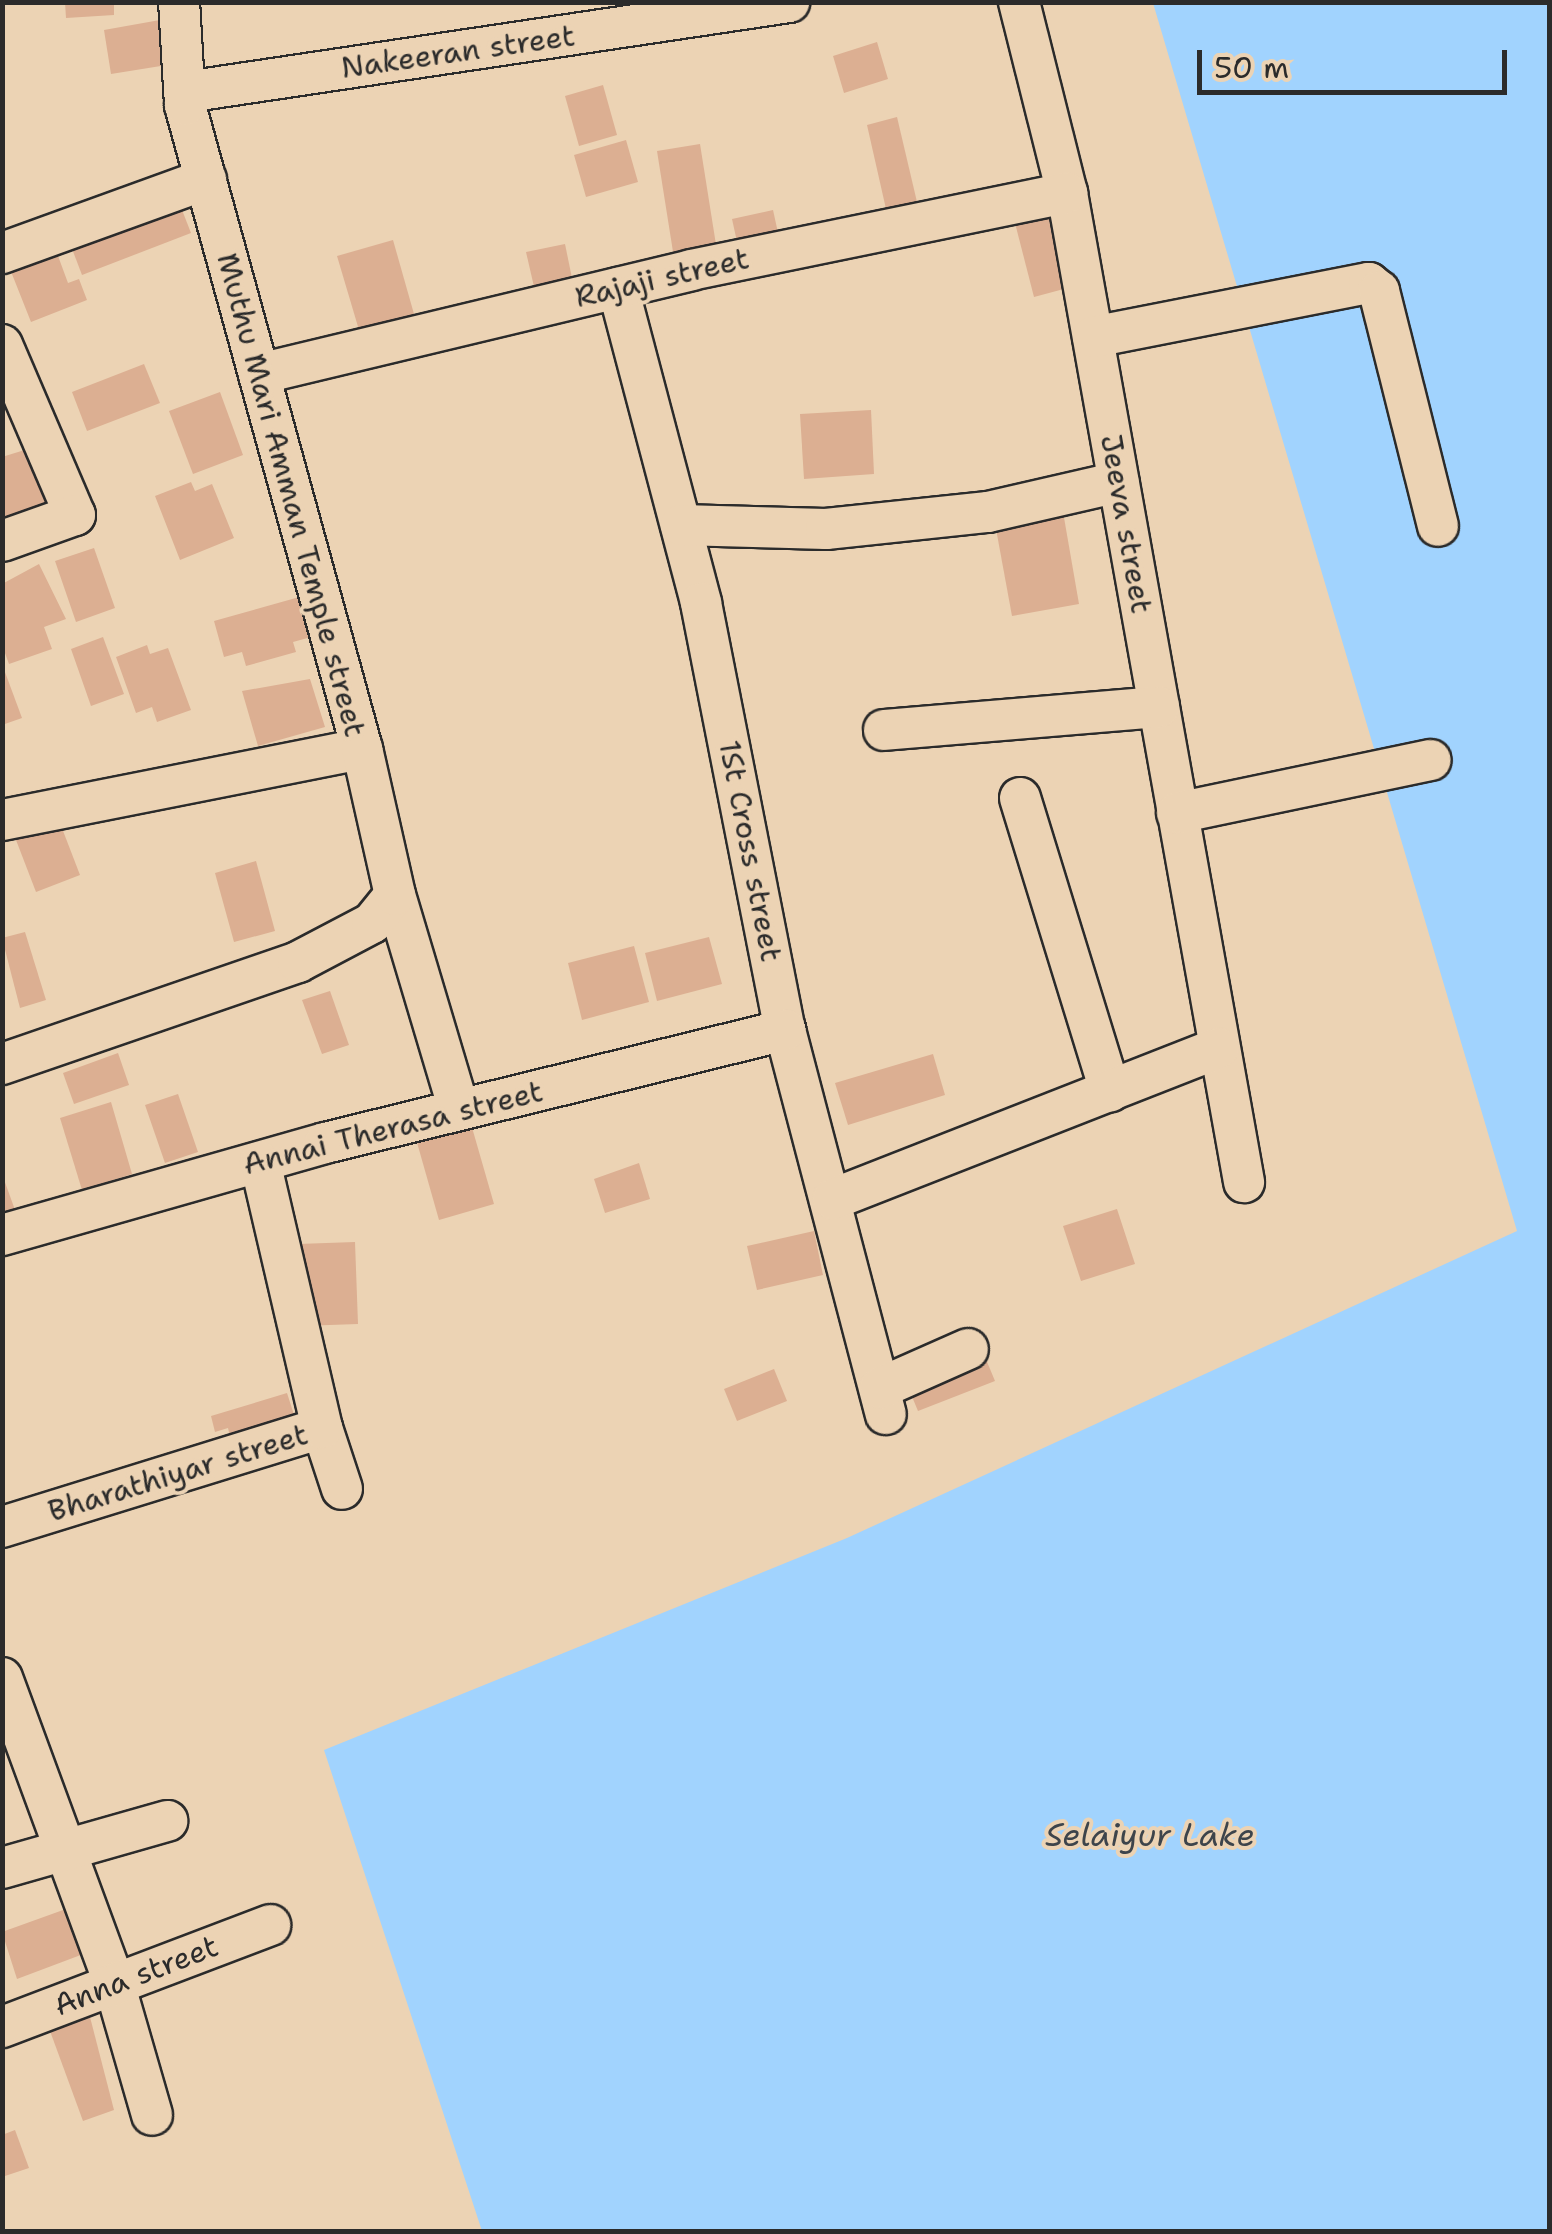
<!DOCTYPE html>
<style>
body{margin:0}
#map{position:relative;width:1552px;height:2234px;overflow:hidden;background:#ecd3b4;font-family:"Shantell Sans",sans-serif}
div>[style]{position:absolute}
.water>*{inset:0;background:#a1d3fe}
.building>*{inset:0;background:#dcaf92}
.roads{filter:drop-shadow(2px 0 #2b2b2b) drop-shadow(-2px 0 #2b2b2b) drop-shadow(0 2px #2b2b2b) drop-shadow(0 -2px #2b2b2b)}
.minor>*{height:40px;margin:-20px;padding:0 20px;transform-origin:20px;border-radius:20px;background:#ecd3b4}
span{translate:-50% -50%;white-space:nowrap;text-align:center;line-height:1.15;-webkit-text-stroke:8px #ecd3b4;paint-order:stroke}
.street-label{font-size:30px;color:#2b2b2b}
.water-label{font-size:32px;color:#3d444b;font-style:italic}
.frame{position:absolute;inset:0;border:5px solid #2b2b2b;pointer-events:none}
.scale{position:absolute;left:1197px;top:50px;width:310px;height:45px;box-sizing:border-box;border:5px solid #2b2b2b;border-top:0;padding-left:12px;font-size:30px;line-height:35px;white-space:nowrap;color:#2b2b2b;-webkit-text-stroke:8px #ecd3b4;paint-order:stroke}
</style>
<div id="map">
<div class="water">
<div style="clip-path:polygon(1153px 3px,1549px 3px,1549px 2231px,482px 2231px,324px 1750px,847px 1538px,1517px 1231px)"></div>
</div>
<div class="building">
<div style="clip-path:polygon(65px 2px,114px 2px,114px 15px,66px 18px)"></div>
<div style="clip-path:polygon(160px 20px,167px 65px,111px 74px,104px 30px)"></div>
<div style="clip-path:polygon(877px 42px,888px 79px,844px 93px,833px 56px)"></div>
<div style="clip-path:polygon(603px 85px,617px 135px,579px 146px,565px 96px)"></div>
<div style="clip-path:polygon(897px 117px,917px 202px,886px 209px,867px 125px)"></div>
<div style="clip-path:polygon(626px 140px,638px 182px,586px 197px,574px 155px)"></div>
<div style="clip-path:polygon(700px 144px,717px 251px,674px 258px,657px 151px)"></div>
<div style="clip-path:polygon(175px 192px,191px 233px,82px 275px,66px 233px)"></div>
<div style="clip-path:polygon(773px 210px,780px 242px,739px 251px,732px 219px)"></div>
<div style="clip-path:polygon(1056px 213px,1075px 286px,1034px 297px,1015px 223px)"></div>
<div style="clip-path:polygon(393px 240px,414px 314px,359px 330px,337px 256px)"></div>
<div style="clip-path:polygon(565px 244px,573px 283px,535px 291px,526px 252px)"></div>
<div style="clip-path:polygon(54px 245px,68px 283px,79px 279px,87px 300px,31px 322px,8px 264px)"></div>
<div style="clip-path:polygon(144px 364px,160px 403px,87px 431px,72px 392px)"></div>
<div style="clip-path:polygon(220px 392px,243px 455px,193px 474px,169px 411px)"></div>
<div style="clip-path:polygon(871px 410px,874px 474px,804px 479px,800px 414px)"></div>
<div style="clip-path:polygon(31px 448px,52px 509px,2px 525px,2px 457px)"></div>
<div style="clip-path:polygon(191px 482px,195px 491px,212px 484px,234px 538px,180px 560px,155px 496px)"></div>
<div style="clip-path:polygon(1062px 506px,1079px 604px,1012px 616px,994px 518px)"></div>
<div style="clip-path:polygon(94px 548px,115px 608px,76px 622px,55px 561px)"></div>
<div style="clip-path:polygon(39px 564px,66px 619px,44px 627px,52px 649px,9px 664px,2px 645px,2px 584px)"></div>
<div style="clip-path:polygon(310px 594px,322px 634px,293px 642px,296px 652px,246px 666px,242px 652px,224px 657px,214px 621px)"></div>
<div style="clip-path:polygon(103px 637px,124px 694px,91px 706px,71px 649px)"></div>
<div style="clip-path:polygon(147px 645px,150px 654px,168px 648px,191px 710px,157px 722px,152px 707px,136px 713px,116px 657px)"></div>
<div style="clip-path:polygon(2px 664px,22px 718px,2px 725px)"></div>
<div style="clip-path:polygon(310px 679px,325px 727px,258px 746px,242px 691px)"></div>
<div style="clip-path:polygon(60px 823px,80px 875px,36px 892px,16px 840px)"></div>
<div style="clip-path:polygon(256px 861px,275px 931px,234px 942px,215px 873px)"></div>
<div style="clip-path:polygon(25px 932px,46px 1000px,20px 1008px,2px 938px)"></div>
<div style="clip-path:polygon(709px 937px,722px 984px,657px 1001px,645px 953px)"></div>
<div style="clip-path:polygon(634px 946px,649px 1002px,582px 1020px,568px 963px)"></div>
<div style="clip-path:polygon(330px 991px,349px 1045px,322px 1054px,302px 1000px)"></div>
<div style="clip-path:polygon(118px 1053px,129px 1085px,74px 1104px,63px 1073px)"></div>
<div style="clip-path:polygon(933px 1054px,945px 1095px,848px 1125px,835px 1083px)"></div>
<div style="clip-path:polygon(178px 1094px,198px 1152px,165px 1163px,145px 1105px)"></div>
<div style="clip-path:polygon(111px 1102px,132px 1174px,82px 1190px,60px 1118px)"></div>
<div style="clip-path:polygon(471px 1124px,494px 1204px,439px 1220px,416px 1139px)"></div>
<div style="clip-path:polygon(639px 1163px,650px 1199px,605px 1213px,594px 1179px)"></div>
<div style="clip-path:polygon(2px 1174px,15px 1210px,2px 1214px)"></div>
<div style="clip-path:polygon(1117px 1209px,1135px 1264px,1081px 1281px,1063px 1226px)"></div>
<div style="clip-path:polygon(814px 1231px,823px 1275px,757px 1290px,747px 1246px)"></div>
<div style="clip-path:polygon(355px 1242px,358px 1324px,301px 1326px,298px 1244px)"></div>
<div style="clip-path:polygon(985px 1357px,995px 1381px,918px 1411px,908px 1387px)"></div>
<div style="clip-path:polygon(774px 1369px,787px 1401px,737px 1421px,724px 1389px)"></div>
<div style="clip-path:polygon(287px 1393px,296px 1421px,231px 1441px,228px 1428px,215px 1432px,211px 1416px)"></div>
<div style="clip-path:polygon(77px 1905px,94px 1950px,17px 1979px,2px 1932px)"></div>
<div style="clip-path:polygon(90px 2017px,114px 2110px,83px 2121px,50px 2031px)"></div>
<div style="clip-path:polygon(15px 2130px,29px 2168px,2px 2177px,2px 2135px)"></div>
</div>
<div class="roads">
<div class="minor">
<div style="left:1019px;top:2px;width:197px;rotate:75.9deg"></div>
<div style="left:1067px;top:193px;width:1005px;rotate:79.85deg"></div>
<div style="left:186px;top:92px;width:610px;rotate:-8.49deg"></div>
<div style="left:2px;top:253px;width:217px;rotate:-19.9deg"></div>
<div style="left:618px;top:288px;width:326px;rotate:75.2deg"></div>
<div style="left:701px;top:603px;width:435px;rotate:78.9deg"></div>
<div style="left:785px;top:1030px;width:397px;rotate:75.3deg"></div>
<div style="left:1093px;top:337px;width:281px;rotate:-11.1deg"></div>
<div style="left:1369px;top:283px;width:13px;rotate:39deg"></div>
<div style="left:1379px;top:291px;width:242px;rotate:75.9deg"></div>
<div style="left:2px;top:345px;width:185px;rotate:66.8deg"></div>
<div style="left:75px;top:515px;width:77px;rotate:160.4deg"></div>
<div style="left:259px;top:374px;width:444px;rotate:-13.5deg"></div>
<div style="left:691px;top:270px;width:384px;rotate:-11.6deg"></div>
<div style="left:681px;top:525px;width:145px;rotate:1.6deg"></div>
<div style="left:826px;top:529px;width:163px;rotate:-6deg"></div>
<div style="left:988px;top:512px;width:134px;rotate:-12.9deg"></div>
<div style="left:884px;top:730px;width:276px;rotate:-4.8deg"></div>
<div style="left:1020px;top:798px;width:307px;rotate:72.9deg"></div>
<div style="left:1177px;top:813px;width:259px;rotate:-11.8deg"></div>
<div style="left:2px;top:820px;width:367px;rotate:-11.2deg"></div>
<div style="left:362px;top:749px;width:668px;rotate:-105.37deg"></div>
<div style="left:185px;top:105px;width:103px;rotate:-93.3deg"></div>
<div style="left:395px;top:895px;width:224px;rotate:73.4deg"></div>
<div style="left:2px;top:1064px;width:313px;rotate:-19deg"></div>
<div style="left:298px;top:962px;width:84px;rotate:-27.8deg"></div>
<div style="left:372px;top:923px;width:36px;rotate:-51deg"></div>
<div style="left:395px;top:895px;width:150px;rotate:-102.7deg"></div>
<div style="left:833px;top:1199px;width:414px;rotate:-21.4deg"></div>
<div style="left:2px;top:1235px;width:336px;rotate:-15.9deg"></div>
<div style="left:325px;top:1143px;width:474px;rotate:-13.8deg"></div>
<div style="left:880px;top:1388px;width:96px;rotate:-23.9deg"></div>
<div style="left:322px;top:1428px;width:64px;rotate:71.8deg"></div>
<div style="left:2px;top:1527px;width:335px;rotate:-17.2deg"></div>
<div style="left:322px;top:1428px;width:273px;rotate:-103.1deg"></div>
<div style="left:2px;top:1678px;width:325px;rotate:69.8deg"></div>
<div style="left:114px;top:1983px;width:137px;rotate:73.9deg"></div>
<div style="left:2px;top:1868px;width:172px;rotate:-15.9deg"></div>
<div style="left:2px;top:2027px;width:287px;rotate:-20.8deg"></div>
</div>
</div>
<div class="street-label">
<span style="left:458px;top:52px;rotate:-8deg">Nakeeran street</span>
<span style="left:662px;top:278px;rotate:-13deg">Rajaji street</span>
<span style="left:291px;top:495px;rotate:75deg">Muthu Mari Amman Temple street</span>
<span style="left:1126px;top:524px;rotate:80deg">Jeeva street</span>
<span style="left:750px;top:851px;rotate:79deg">1St Cross street</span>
<span style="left:393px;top:1128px;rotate:-14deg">Annai Therasa street</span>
<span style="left:178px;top:1473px;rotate:-17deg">Bharathiyar street</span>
<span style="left:136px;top:1976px;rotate:-21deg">Anna street</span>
</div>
<div class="water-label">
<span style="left:1150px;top:1835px">Selaiyur Lake</span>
</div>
<div class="frame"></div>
<div class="scale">50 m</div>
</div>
